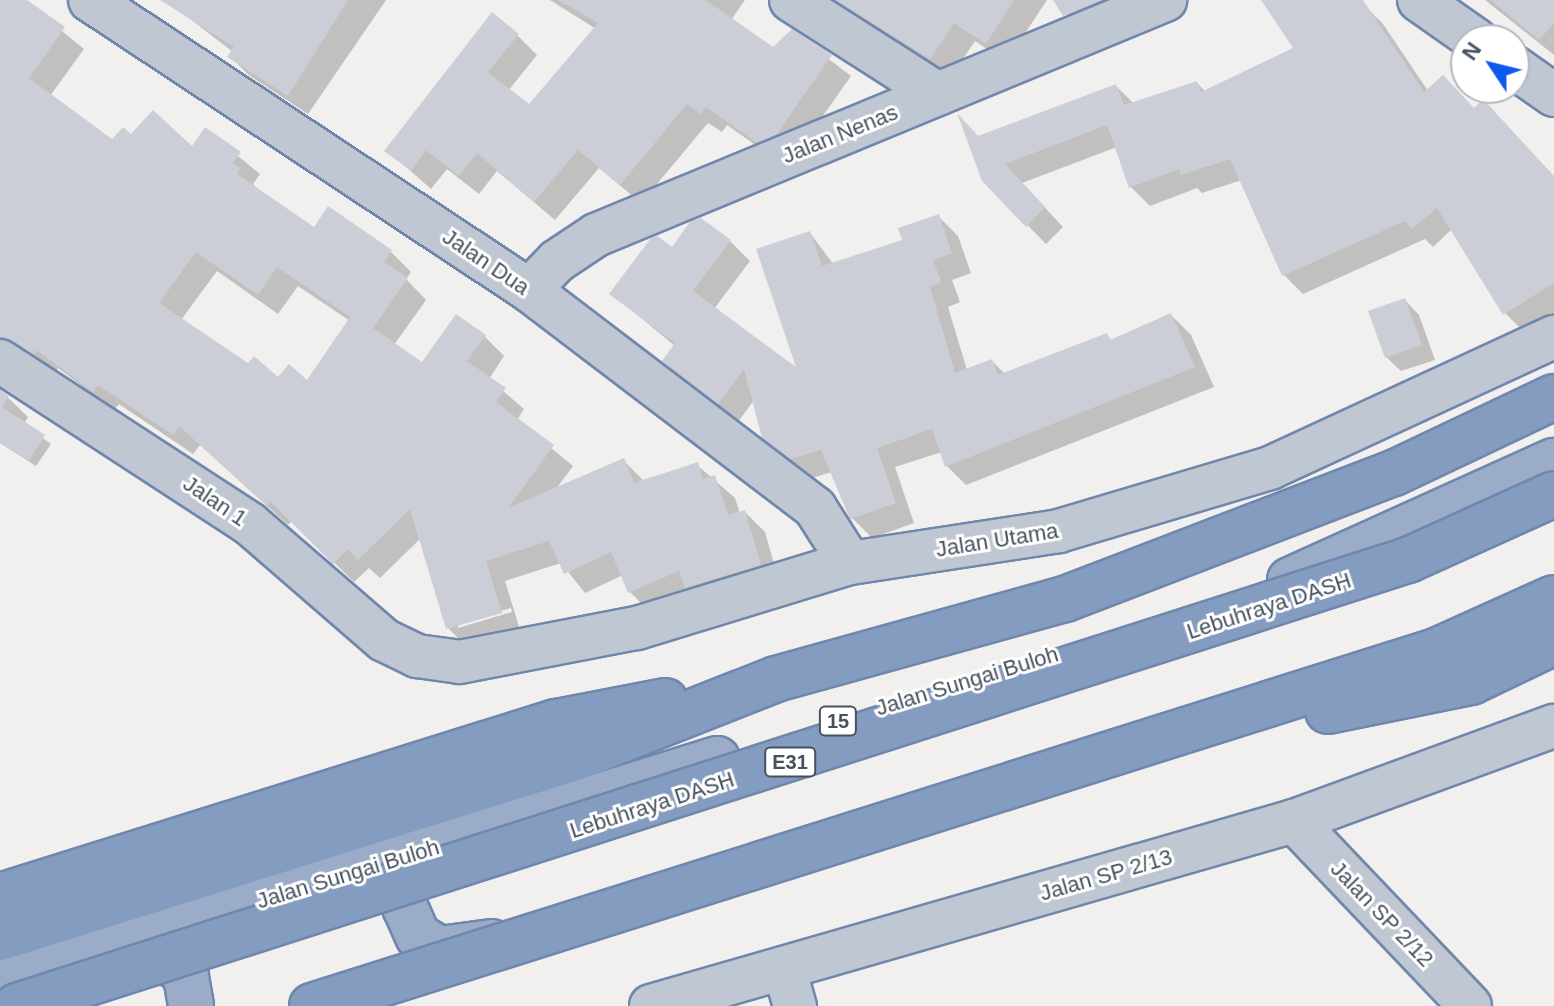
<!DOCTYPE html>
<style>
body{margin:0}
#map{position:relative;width:1554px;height:1006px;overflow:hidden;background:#f2f0ef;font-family:Helvetica,sans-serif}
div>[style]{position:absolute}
.shadow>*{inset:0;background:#0003}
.building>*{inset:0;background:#cbced6}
.roads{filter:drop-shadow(2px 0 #7087ad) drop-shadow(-2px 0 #7087ad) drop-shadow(0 2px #7087ad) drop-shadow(0 -2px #7087ad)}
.minor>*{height:42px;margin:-21px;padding:0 21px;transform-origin:21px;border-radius:21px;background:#bfc8d2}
.trunk>*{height:44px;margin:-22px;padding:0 22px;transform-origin:22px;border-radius:22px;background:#9aacc8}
.motorway>*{height:44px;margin:-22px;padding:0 22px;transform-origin:22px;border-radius:22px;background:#859cc1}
.bridges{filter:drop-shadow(2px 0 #7087ad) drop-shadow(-2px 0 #7087ad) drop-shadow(0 2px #7087ad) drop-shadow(0 -2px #7087ad)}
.motorway-bridge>*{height:44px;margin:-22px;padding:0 22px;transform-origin:22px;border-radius:22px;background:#859cc1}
span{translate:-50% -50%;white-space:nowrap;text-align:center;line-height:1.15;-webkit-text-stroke:6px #fff;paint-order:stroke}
.shield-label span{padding:2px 6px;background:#fff;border:2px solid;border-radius:6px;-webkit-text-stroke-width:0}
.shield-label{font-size:20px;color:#46515e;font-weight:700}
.street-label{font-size:22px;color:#46515e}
.north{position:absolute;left:1450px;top:24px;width:80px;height:80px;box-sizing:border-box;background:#fff;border:2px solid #b5b9bf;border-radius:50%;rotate:305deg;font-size:22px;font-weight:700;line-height:32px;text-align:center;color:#46515e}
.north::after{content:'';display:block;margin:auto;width:28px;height:36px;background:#0e5aed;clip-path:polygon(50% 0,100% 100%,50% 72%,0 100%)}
</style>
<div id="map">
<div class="shadow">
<div style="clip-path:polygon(evenodd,0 0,24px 0,84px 49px,50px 96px,112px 141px,132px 137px,192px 149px,206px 130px,260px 174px,253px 184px,259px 190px,314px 230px,391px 252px,411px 272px,406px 279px,426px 300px,394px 345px,423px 365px,484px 336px,504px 356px,489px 379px,524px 409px,517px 420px,573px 466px,556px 489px,623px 460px,643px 480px,697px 465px,735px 498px,740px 514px,745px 512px,765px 532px,780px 585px,650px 612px,630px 592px,623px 575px,585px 593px,561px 563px,505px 581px,521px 633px,468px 648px,448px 628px,421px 538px,380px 578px,369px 568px,354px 582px,292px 521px,288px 525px,200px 445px,193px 454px,119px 404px,114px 410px,58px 368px,55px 373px,0 373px,0 0,217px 271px,278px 314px,298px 286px,350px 321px,307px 383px,278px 380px,249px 366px,181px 320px,217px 271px,0 0,511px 608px,512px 612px,458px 628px,458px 623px,511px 608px)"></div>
<div style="clip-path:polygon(180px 0,386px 0,308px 114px,250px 76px,230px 57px,233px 52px,176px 8px)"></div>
<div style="clip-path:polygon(550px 0,745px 0,731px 20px,773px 50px,793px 32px,851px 76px,796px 154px,778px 161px,727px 125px,722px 132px,708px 123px,641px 203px,599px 168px,555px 220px,497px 171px,479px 194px,447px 169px,431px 189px,387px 150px,517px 35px,537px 55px,508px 91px,529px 107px,596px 29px)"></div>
<div style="clip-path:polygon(832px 0,1047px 0,1006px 62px,975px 41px,950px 78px)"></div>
<div style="clip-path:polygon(1055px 0,1172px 0,1084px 35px)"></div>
<div style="clip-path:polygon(1274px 0,1364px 5px,1383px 24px,1428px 91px,1474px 110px,1554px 177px,1554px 314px,1524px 332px,1505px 313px,1452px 229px,1433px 247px,1425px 239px,1303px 294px,1284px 275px,1242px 180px,1202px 193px,1197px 188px,1150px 206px,1131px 187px,1117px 147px,1022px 183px,1063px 227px,1046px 244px,983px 180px,979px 138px,1116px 86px,1134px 104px,1197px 83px,1206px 92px,1296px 49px)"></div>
<div style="clip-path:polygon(1485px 0,1554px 0,1554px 55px)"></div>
<div style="clip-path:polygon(938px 216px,958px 236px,971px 273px,952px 280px,960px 302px,948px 307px,967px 370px,992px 361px,1005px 374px,1107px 335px,1112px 341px,1171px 315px,1191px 335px,1214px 387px,966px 485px,946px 465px,942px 452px,895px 467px,914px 523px,872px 538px,852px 518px,832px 472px,812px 478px,785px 457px,764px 437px,754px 400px,738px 422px,684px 381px,664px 361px,675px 346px,612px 294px,673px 249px,730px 241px,750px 261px,714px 309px,800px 373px,810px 233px,834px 265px,904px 241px)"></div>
<div style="clip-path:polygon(1405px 300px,1419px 315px,1435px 360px,1401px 371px,1386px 357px)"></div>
<div style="clip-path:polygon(0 390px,28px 417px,24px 424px,51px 444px,36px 466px,0 443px)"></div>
</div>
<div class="building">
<div style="clip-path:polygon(evenodd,0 0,27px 0,65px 27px,29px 78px,112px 139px,123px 127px,131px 134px,153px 110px,192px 146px,205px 127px,241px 152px,233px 163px,240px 168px,237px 174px,314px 227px,328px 206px,392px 250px,384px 262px,408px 278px,373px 328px,422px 362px,456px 314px,486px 335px,467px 361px,506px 388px,496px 402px,554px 445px,508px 508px,624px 458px,634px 483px,698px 462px,703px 479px,715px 475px,728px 515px,745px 510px,761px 565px,685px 588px,679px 571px,628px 593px,611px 552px,564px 574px,549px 541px,486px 561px,502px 613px,446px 629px,410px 509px,358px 560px,348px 549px,333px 564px,271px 502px,267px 506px,179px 426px,173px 435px,98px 385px,93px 392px,37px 350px,34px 355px,0 337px,0 0,196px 252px,258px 295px,277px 267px,350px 317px,307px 380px,289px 364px,278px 377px,254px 356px,248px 363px,159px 303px,196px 252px)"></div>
<div style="clip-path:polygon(160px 0,348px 0,288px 96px,227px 57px,234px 47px)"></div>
<div style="clip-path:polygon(558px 0,706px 0,773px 47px,792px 29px,832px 55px,776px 135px,757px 143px,706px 107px,701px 114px,687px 104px,620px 185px,578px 150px,534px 202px,477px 153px,459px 176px,426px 150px,411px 171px,384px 151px,492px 12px,519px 34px,488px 72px,529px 104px,598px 23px)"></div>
<div style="clip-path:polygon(836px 0,1014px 0,986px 44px,954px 23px,930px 59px)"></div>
<div style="clip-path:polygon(1053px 0,1102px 0,1063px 16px)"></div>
<div style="clip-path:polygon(1261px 0,1363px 0,1424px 92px,1443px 75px,1474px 108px,1483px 99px,1554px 176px,1554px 283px,1503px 315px,1437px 208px,1412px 229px,1405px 221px,1282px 276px,1230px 159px,1181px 175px,1179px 169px,1129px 188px,1107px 125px,1005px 164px,1045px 207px,1026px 227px,982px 181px,957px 113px,978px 136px,1116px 84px,1124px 105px,1197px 81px,1201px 92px,1293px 48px)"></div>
<div style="clip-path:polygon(1491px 0,1554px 0,1554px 23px,1539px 40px)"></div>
<div style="clip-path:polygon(939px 214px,952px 253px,933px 260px,941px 282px,930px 287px,955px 373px,992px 359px,998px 375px,1107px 333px,1110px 340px,1171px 313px,1195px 367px,945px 467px,932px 429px,877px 448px,896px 503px,850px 519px,821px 450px,790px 459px,762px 438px,744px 369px,718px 404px,662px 361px,675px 343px,609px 294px,651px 238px,657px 236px,672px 247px,690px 222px,701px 218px,731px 240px,693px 291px,796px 367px,756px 249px,810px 231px,822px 266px,902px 240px,898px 228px)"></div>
<div style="clip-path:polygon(1405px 298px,1422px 345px,1385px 358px,1368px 311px)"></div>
<div style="clip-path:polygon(0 390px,9px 396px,2px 407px,45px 435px,29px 461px,0 442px)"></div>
</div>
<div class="roads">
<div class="minor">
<div style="left:90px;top:0;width:526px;rotate:33.45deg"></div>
<div style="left:529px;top:290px;width:360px;rotate:37.3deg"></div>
<div style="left:815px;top:508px;width:65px;rotate:57.5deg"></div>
<div style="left:791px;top:0;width:174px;rotate:32.6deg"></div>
<div style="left:1419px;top:0;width:70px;rotate:35.1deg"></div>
<div style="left:1514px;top:67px;width:49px;rotate:35deg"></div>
<div style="left:529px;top:290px;width:40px;rotate:-46deg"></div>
<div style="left:557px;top:261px;width:47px;rotate:-33.7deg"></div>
<div style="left:596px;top:235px;width:616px;rotate:-22.44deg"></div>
<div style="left:0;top:361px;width:298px;rotate:33.1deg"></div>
<div style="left:250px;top:524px;width:177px;rotate:40.9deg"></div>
<div style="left:384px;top:640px;width:37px;rotate:26deg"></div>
<div style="left:417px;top:656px;width:43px;rotate:7.9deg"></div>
<div style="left:460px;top:662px;width:180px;rotate:-10.9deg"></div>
<div style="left:637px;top:628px;width:223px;rotate:-17deg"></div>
<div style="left:850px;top:563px;width:211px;rotate:-8.7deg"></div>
<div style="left:1059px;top:531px;width:220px;rotate:-16.6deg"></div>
<div style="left:1270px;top:468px;width:313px;rotate:-24.8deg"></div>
<div style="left:1294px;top:821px;width:255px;rotate:46.4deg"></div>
<div style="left:784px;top:968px;width:40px;rotate:74deg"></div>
<div style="left:651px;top:1006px;width:669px;rotate:-16.05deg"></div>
<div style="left:1294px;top:821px;width:277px;rotate:-20.1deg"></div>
</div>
<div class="trunk">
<div style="left:1290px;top:580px;width:290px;rotate:-24.3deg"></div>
<div style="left:421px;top:852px;width:28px;rotate:129deg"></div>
<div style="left:403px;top:874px;width:33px;rotate:87deg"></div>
<div style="left:405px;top:907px;width:32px;rotate:66deg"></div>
<div style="left:418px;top:936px;width:26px;rotate:31deg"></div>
<div style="left:440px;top:949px;width:52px;rotate:-7.7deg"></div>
<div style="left:131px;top:954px;width:46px;rotate:13.7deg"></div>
<div style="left:176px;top:965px;width:16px;rotate:50deg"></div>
<div style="left:186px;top:977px;width:29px;rotate:80deg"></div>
<div style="left:0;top:982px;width:751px;rotate:-17.28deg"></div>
</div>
<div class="motorway">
<div style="left:0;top:896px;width:583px;rotate:-17.38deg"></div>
<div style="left:556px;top:722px;width:111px;rotate:-10.9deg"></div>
<div style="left:0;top:938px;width:606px;rotate:-17.39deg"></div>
<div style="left:578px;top:757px;width:213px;rotate:-21.5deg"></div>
<div style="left:776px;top:679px;width:300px;rotate:-15.5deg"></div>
<div style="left:1065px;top:599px;width:352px;rotate:-21deg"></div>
<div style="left:1394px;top:473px;width:177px;rotate:-25.4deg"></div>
</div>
</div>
<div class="bridges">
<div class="motorway-bridge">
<div style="left:1328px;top:711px;width:146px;rotate:-11.5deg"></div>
<div style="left:1471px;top:682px;width:92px;rotate:-25.7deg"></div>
<div style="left:17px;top:1006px;width:1461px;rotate:-17.78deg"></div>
<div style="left:1408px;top:560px;width:160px;rotate:-24.3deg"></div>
<div style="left:312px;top:1006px;width:1179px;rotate:-17.53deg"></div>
<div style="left:1436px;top:651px;width:129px;rotate:-24.2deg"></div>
</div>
</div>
<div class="shield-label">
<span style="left:838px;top:721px">15</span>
<span style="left:790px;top:762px">E31</span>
</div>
<div class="street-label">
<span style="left:840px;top:134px;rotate:-22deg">Jalan Nenas</span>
<span style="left:486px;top:262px;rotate:34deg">Jalan Dua</span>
<span style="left:215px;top:501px;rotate:34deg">Jalan 1</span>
<span style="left:997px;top:540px;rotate:-9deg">Jalan Utama</span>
<span style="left:1269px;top:606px;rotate:-18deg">Lebuhraya DASH</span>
<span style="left:967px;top:681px;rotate:-17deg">Jalan Sungai Buloh</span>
<span style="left:652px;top:805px;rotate:-18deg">Lebuhraya DASH</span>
<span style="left:348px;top:874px;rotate:-17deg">Jalan Sungai Buloh</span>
<span style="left:1106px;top:875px;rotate:-16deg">Jalan SP 2/13</span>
<span style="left:1382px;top:914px;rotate:46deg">Jalan SP 2/12</span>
</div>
<div class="north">N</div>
</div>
